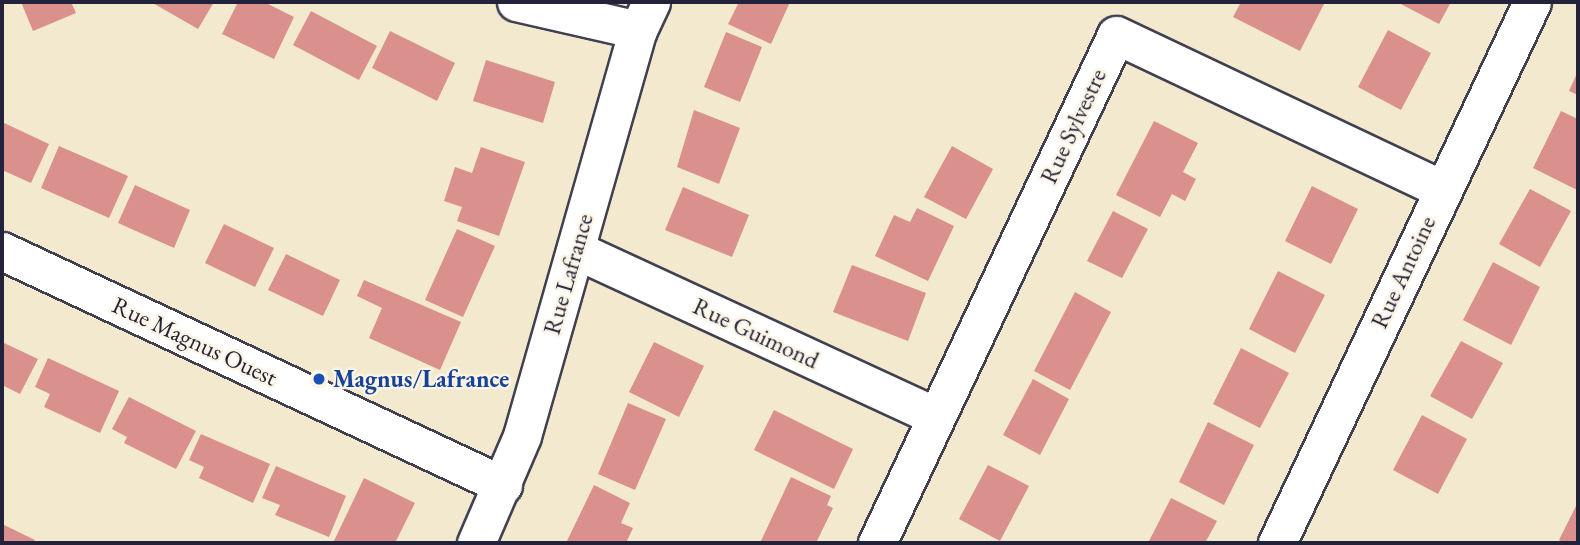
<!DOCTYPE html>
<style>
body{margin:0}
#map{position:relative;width:1580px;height:545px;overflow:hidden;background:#f2e9ce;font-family:"EB Garamond",serif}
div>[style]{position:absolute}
.building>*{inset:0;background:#da918e}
.roads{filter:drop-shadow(2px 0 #414051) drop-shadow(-2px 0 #414051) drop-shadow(0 2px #414051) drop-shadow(0 -2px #414051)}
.minor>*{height:37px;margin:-18.5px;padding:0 18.5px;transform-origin:18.5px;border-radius:18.5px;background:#fff}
.dots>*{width:19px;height:19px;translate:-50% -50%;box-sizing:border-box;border:4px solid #fcf5e5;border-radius:50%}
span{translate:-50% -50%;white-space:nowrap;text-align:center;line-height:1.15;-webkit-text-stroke:5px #fcf5e5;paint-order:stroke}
.street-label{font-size:24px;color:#22223b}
.transit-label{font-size:24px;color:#164399;font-weight:700}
.left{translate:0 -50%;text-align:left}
.frame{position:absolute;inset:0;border:4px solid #22223b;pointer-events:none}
</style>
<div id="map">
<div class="building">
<div style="clip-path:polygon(21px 2px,71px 2px,76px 13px,33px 31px)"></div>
<div style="clip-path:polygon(151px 2px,214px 2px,198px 29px)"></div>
<div style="clip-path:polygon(238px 2px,264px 2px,294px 17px,274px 59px,222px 34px)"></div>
<div style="clip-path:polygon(739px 2px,790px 2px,771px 44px,728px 24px)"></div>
<div style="clip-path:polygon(1241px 2px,1325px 2px,1300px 51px,1233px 17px)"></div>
<div style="clip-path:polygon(1397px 2px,1451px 2px,1439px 24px)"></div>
<div style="clip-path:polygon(311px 11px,377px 46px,359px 80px,293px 45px)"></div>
<div style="clip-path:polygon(1388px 30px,1431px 53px,1401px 110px,1358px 87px)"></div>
<div style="clip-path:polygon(390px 31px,455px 63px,437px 101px,372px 68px)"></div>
<div style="clip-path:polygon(726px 32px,762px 47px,740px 102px,704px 87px)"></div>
<div style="clip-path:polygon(486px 60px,555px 82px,543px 123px,473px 101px)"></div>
<div style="clip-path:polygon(1578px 71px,1578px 95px,1569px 91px)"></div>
<div style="clip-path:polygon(694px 110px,740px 128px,719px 184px,677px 167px)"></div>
<div style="clip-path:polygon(1561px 111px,1578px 119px,1577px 190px,1533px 168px)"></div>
<div style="clip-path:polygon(1154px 121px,1198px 143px,1183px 172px,1196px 179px,1185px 201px,1172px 194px,1160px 217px,1116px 195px)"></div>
<div style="clip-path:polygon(2px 122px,49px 144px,31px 183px,2px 170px)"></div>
<div style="clip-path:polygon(59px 146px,128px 176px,109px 218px,41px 188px)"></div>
<div style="clip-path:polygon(952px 146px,993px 169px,966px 219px,924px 197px)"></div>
<div style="clip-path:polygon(481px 147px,525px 162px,499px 236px,457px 221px,462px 207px,444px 201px,455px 167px,472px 173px)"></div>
<div style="clip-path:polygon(135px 185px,190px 210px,174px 248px,118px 223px)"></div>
<div style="clip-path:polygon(1312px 186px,1358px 209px,1331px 264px,1285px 241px)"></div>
<div style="clip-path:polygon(683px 187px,749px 215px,732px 257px,665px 230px)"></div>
<div style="clip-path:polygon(1530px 189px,1571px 211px,1540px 267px,1499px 244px)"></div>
<div style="clip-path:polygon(917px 208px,954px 226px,928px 281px,875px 256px,894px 215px,910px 222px)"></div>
<div style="clip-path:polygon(1113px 211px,1148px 229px,1122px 278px,1087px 261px)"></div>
<div style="clip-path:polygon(224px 224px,274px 248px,255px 287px,205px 263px)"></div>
<div style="clip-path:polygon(457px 229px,495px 246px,463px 317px,425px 300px)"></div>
<div style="clip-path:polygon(286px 254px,340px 280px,323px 316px,268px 290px)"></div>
<div style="clip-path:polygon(1493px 262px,1540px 287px,1511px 345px,1463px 320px)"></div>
<div style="clip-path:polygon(852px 265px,926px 293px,908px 341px,833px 312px)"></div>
<div style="clip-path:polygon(1278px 271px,1325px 295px,1295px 353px,1249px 329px)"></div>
<div style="clip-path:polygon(364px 280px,461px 322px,440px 370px,369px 338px,382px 308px,357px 296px)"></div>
<div style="clip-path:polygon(1075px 292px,1111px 312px,1070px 390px,1034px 371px)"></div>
<div style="clip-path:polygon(1461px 341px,1503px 363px,1472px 419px,1430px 396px)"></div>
<div style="clip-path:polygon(2px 342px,38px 359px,20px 394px,2px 385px)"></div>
<div style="clip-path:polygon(654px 342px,704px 366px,679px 417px,629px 392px)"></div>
<div style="clip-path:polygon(1241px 348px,1289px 373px,1260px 428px,1213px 404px)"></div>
<div style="clip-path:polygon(48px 358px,119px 391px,100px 433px,44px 407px,50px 394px,35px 387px)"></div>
<div style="clip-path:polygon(1033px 379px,1069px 399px,1040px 455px,1003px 435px)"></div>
<div style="clip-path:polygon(129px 397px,196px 431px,176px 469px,124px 443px,127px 437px,112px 429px)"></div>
<div style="clip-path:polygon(628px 403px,666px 419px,635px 490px,598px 474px)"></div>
<div style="clip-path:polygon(774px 410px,853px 449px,834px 489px,754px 450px)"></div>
<div style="clip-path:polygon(1422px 415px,1467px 439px,1438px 494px,1393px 470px)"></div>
<div style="clip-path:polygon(1208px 422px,1254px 445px,1224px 505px,1179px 482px)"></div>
<div style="clip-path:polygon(201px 434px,270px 464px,253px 503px,199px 478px,204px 467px,189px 460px)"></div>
<div style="clip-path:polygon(988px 465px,1029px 486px,1000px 541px,959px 519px)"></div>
<div style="clip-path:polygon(276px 466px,346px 496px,329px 537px,275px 515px,280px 505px,262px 498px)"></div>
<div style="clip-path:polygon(791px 477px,831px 496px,827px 505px,833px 508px,816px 543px,760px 543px)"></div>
<div style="clip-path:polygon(364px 478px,415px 503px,395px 543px,333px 543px)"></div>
<div style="clip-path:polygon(594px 485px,630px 503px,621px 523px,633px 528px,626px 543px,566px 543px)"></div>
<div style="clip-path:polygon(1171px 498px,1217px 521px,1205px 543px,1148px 543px)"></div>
<div style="clip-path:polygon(1578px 502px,1578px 543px,1564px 543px,1559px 540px)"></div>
<div style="clip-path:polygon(2px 524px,35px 540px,33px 543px,2px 543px)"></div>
</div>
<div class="roads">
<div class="minor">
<div style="left:516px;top:2px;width:125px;rotate:12.9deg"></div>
<div style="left:576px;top:250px;width:396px;rotate:24.8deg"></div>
<div style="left:2px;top:251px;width:553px;rotate:25.04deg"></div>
<div style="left:476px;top:543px;width:116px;rotate:-66.7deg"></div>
<div style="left:522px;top:436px;width:422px;rotate:-74.1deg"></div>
<div style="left:638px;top:30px;width:31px;rotate:-65deg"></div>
<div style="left:877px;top:543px;width:561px;rotate:-64.8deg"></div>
<div style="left:1116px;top:35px;width:361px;rotate:25.3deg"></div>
<div style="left:1277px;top:543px;width:598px;rotate:-64.76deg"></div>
</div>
</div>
<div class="dots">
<div style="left:319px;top:379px;background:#1a4fb4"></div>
</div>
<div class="street-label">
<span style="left:1073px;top:126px;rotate:-65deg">Rue Sylvestre</span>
<span style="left:1403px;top:272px;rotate:-65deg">Rue Antoine</span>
<span style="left:568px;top:274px;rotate:-74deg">Rue Lafrance</span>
<span style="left:756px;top:333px;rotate:25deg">Rue Guimond</span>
<span style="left:195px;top:341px;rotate:25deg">Rue Magnus Ouest</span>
</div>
<div class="transit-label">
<span class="left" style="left:333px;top:379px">Magnus/Lafrance</span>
</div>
<div class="frame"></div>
</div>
